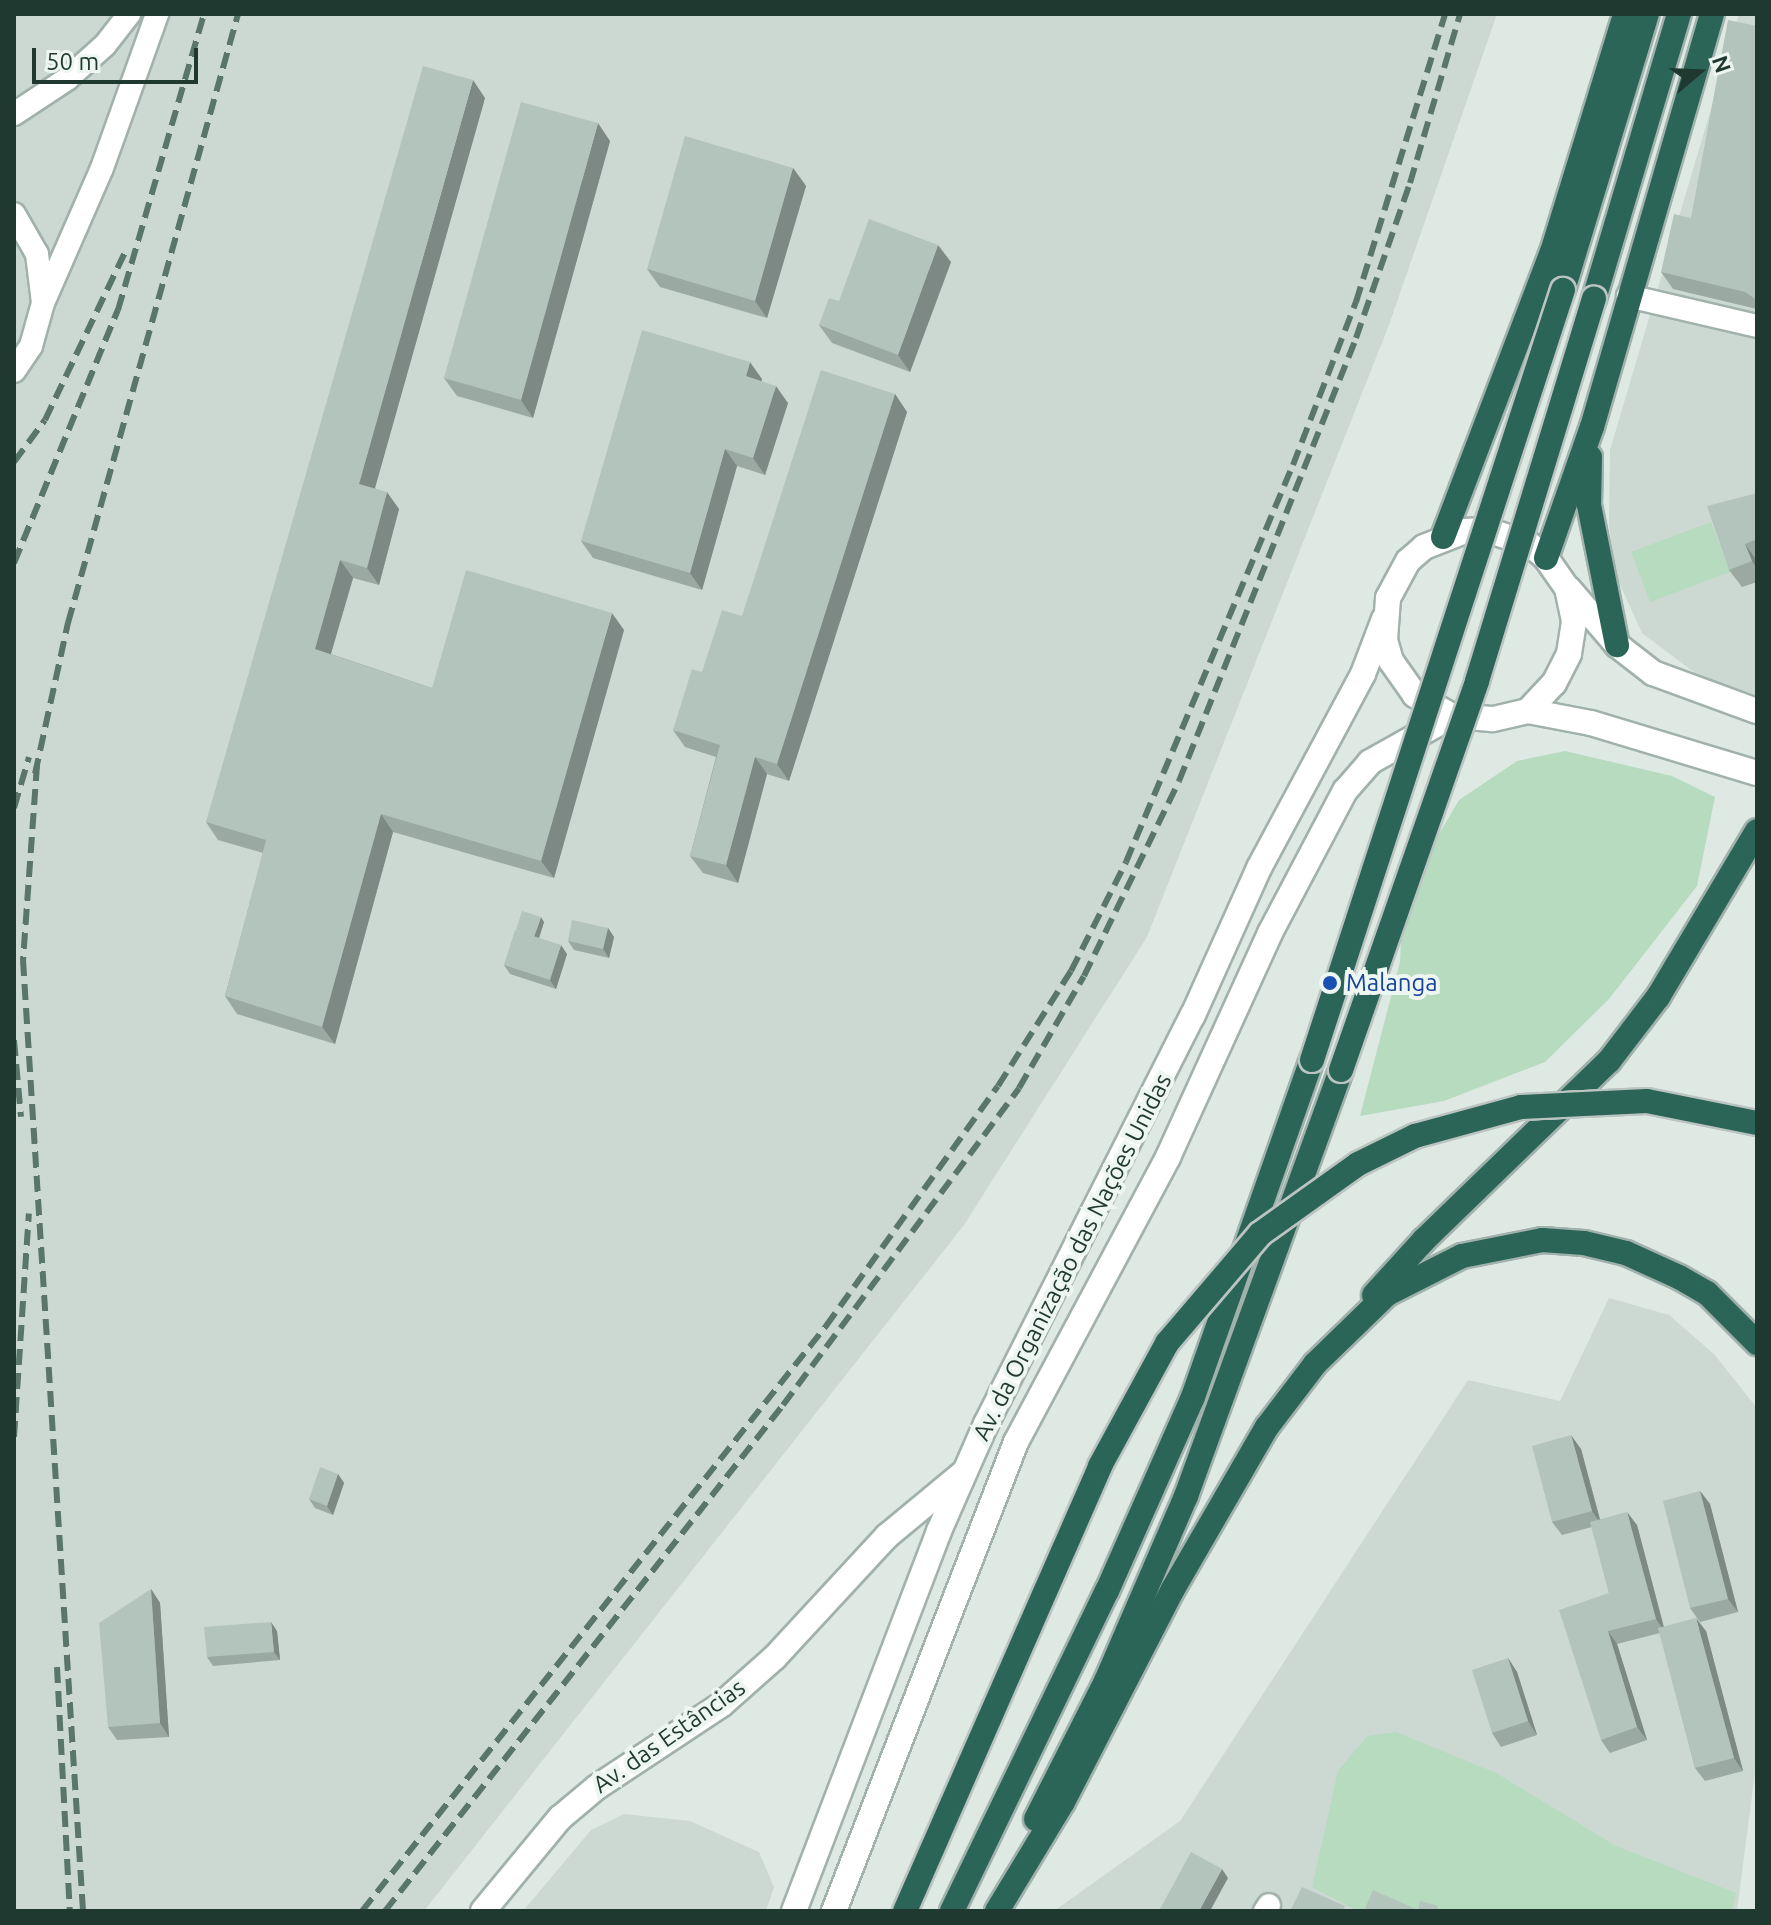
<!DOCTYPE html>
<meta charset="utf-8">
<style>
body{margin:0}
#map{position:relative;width:1771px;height:1925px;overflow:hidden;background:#dee9e4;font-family:Ubuntu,sans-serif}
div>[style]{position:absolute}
.built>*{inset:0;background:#ccd9d2}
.green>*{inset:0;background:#b6dbbe}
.roads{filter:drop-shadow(2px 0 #a1b1ab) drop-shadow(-2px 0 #a1b1ab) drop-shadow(0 2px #a1b1ab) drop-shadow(0 -2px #a1b1ab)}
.street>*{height:22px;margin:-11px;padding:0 11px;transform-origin:11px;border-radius:11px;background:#fff}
.secondary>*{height:24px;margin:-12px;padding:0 12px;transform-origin:12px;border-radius:12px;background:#fff}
.highway>*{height:24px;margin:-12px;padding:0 12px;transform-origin:12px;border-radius:12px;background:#2b6557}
.rail>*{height:6px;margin-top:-3px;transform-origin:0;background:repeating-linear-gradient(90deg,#59756c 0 16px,transparent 0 24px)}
.bridges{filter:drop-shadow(2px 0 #bcc4c1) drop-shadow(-2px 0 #bcc4c1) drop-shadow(0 2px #bcc4c1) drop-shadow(0 -2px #bcc4c1)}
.highway-bridge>*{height:24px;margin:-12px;padding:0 12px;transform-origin:12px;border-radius:12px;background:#2b6557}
.wall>*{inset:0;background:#9aa9a2}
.shaded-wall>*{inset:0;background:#7d8984}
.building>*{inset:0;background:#b3c4bc}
.dots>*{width:22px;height:22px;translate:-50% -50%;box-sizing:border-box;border:4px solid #eef6f2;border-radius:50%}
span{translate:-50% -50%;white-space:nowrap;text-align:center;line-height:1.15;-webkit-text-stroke:8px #eef6f2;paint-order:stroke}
.transit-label{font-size:24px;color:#164399}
.left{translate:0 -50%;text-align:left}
.street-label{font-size:24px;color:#1f3931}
.frame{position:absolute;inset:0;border:16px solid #1f3931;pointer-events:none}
.north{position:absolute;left:1659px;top:32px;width:80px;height:80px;-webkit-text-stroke:6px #eef6f2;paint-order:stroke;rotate:71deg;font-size:22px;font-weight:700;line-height:32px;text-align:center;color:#1f3931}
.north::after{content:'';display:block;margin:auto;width:28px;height:36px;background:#1f3931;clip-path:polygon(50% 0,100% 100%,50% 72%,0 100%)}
.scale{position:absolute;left:32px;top:48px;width:166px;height:36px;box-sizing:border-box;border:4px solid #1f3931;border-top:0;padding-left:10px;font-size:24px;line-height:28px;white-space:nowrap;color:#1f3931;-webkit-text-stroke:6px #eef6f2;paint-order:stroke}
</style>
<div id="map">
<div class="built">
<div style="clip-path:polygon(14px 14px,1497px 14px,1389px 325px,1147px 937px,964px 1225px,424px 1911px,14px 1911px)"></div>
<div style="clip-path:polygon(1739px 14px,1757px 14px,1757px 695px,1699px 676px,1642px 633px,1616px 576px,1609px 525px,1610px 450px)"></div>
<div style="clip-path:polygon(1609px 1298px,1669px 1315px,1714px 1354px,1757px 1408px,1757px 1757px,1737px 1911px,1054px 1911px,1180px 1821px,1468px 1380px,1560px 1401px)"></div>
<div style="clip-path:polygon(624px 1814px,690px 1821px,759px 1852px,774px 1887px,766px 1911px,523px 1911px,591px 1830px)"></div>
</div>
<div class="green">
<div style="clip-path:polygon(1711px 522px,1730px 572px,1650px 602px,1631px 552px)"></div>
<div style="clip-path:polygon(1565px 751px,1672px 776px,1715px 797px,1697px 886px,1609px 999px,1545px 1062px,1444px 1101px,1360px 1116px,1400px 962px,1403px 895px,1459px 800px,1517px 761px)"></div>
<div style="clip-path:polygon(1396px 1732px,1496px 1773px,1616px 1846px,1736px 1893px,1732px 1911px,1358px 1911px,1312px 1887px,1338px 1771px,1367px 1736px)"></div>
</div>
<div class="roads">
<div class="street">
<div style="left:14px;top:114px;width:64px;rotate:-33.4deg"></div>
<div style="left:67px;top:79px;width:51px;rotate:-41.8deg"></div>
<div style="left:105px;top:45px;width:39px;rotate:-52deg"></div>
<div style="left:14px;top:214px;width:46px;rotate:60.1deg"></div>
<div style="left:37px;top:254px;width:49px;rotate:83deg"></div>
<div style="left:43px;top:303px;width:45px;rotate:105.6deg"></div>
<div style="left:31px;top:346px;width:30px;rotate:124deg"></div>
<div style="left:1628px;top:296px;width:132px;rotate:13.1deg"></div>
<div style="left:43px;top:303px;width:147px;rotate:-66.4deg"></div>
<div style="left:102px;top:168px;width:164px;rotate:-70.3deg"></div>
<div style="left:1265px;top:1911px;width:7px;rotate:-56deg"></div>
</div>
<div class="secondary">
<div style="left:1487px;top:530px;width:44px;rotate:18.4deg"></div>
<div style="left:1529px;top:544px;width:22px;rotate:39deg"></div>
<div style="left:1546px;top:558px;width:37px;rotate:55deg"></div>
<div style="left:1567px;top:588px;width:35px;rotate:78deg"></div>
<div style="left:1574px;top:622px;width:32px;rotate:99deg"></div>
<div style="left:1569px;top:654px;width:33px;rotate:117deg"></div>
<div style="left:1554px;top:683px;width:38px;rotate:133deg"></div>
<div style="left:1528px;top:711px;width:37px;rotate:167deg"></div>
<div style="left:1492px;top:719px;width:40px;rotate:-175.7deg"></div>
<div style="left:1452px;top:716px;width:43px;rotate:-150.4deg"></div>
<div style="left:1415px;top:695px;width:42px;rotate:-125.2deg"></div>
<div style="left:1391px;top:661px;width:22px;rotate:-106deg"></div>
<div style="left:1385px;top:640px;width:42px;rotate:-85.9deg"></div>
<div style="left:1388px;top:598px;width:42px;rotate:-61.6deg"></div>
<div style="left:1408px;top:561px;width:21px;rotate:-41deg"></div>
<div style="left:1424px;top:547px;width:44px;rotate:-21.3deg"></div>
<div style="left:1465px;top:531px;width:22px;rotate:-3deg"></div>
<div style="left:1569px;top:589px;width:74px;rotate:49.4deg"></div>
<div style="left:1617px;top:645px;width:46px;rotate:37.9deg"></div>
<div style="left:1653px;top:673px;width:111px;rotate:20.1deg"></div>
<div style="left:1528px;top:711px;width:64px;rotate:10.8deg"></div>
<div style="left:1591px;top:723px;width:173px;rotate:16.8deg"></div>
<div style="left:483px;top:1911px;width:121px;rotate:-50.4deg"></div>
<div style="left:560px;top:1818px;width:48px;rotate:-40deg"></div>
<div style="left:597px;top:1787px;width:149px;rotate:-33.5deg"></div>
<div style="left:721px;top:1705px;width:72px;rotate:-41.6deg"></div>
<div style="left:775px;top:1657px;width:165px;rotate:-47.2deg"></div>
<div style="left:887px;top:1536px;width:97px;rotate:-39.6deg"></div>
<div style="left:794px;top:1911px;width:407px;rotate:-69.1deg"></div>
<div style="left:939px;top:1531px;width:117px;rotate:-66.3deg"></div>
<div style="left:986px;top:1424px;width:458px;rotate:-63.2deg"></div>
<div style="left:1193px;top:1015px;width:161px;rotate:-65.8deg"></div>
<div style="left:1259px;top:868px;width:220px;rotate:-61.8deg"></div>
<div style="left:1363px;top:674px;width:59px;rotate:-69.1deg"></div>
<div style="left:834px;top:1911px;width:503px;rotate:-68.79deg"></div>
<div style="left:1016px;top:1442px;width:323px;rotate:-61.9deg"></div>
<div style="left:1168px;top:1157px;width:246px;rotate:-65.5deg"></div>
<div style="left:1270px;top:933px;width:161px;rotate:-62.2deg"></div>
<div style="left:1345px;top:791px;width:38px;rotate:-49deg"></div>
<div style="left:1370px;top:762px;width:94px;rotate:-29.3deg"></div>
</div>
<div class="highway">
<div style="left:1563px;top:290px;width:288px;rotate:-73.1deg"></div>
<div style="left:1594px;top:299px;width:297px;rotate:-73.4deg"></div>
<div style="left:1590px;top:457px;width:48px;rotate:91.2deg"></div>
<div style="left:1589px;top:505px;width:143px;rotate:78.7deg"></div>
<div style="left:1443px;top:537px;width:305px;rotate:-69.1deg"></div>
<div style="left:1552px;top:252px;width:249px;rotate:-72.9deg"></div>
<div style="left:1546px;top:558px;width:139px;rotate:-70.7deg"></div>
<div style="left:1592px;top:427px;width:430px;rotate:-73.8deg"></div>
<div style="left:1374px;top:1295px;width:74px;rotate:-47.7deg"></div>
<div style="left:1424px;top:1240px;width:257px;rotate:-44.1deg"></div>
<div style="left:1609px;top:1061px;width:81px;rotate:-52.6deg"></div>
<div style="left:1658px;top:997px;width:193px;rotate:-59.2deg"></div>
<div style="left:1036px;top:1819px;width:155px;rotate:-63.1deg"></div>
<div style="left:1106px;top:1681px;width:202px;rotate:-66.6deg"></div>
<div style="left:1186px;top:1496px;width:453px;rotate:-70deg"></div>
<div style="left:952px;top:1911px;width:356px;rotate:-64.2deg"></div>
<div style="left:1107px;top:1591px;width:212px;rotate:-66.1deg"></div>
<div style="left:1193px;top:1397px;width:357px;rotate:-70.6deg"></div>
<div style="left:997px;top:1911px;width:127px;rotate:-58.8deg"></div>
<div style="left:1063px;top:1802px;width:240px;rotate:-62.7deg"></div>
<div style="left:1173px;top:1589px;width:187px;rotate:-59.9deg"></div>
<div style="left:1267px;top:1427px;width:79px;rotate:-52.7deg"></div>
<div style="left:1315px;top:1364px;width:100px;rotate:-44.2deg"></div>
<div style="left:1387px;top:1294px;width:84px;rotate:-26.9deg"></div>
<div style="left:1462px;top:1256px;width:82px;rotate:-11.3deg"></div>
<div style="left:1542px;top:1240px;width:42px;rotate:4.1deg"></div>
<div style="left:1584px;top:1243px;width:43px;rotate:13.4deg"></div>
<div style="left:1626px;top:1253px;width:58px;rotate:24.4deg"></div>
<div style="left:1679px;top:1277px;width:32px;rotate:30deg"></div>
<div style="left:1707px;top:1293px;width:71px;rotate:45deg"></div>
</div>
</div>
<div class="rail">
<div style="left:14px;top:462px;width:52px;rotate:-53.6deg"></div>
<div style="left:45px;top:420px;width:186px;rotate:-64.5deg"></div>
<div style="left:14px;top:563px;width:274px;rotate:-67.7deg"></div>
<div style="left:118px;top:310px;width:308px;rotate:-73.8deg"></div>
<div style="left:37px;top:765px;width:196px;rotate:94.1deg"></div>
<div style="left:23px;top:960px;width:953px;rotate:86.39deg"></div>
<div style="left:35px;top:774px;width:155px;rotate:-77.7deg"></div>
<div style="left:68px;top:623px;width:632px;rotate:-74.4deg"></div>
<div style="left:14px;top:808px;width:53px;rotate:-73.6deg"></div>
<div style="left:14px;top:1040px;width:77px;rotate:84.8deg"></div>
<div style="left:14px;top:1437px;width:224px;rotate:-86.2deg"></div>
<div style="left:57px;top:1667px;width:244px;rotate:87deg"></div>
<div style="left:362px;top:1911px;width:747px;rotate:-51.58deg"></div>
<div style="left:826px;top:1326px;width:295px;rotate:-54.4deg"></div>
<div style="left:998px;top:1086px;width:136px;rotate:-57.6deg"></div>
<div style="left:1071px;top:971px;width:122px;rotate:-63.2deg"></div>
<div style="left:1126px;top:862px;width:431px;rotate:-67.2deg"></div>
<div style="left:1293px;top:465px;width:175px;rotate:-68.9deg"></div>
<div style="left:1356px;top:302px;width:301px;rotate:-72.8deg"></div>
<div style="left:385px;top:1911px;width:644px;rotate:-51.81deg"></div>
<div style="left:783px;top:1405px;width:395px;rotate:-53.3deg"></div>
<div style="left:1019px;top:1088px;width:129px;rotate:-59.9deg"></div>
<div style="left:1084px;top:976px;width:217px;rotate:-64deg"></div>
<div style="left:1179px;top:781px;width:477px;rotate:-68.2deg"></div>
<div style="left:1356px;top:338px;width:164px;rotate:-70.8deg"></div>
<div style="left:1410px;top:183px;width:176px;rotate:-73.5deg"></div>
</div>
<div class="bridges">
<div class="highway-bridge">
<div style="left:1312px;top:1060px;width:810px;rotate:-71.95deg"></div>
<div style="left:1341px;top:1070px;width:412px;rotate:-70.7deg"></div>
<div style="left:1477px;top:681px;width:400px;rotate:-73deg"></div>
<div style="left:905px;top:1911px;width:486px;rotate:-66.3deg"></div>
<div style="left:1100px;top:1466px;width:140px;rotate:-61.4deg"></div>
<div style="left:1167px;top:1343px;width:143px;rotate:-49.5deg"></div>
<div style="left:1260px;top:1234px;width:120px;rotate:-35.5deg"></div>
<div style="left:1358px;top:1164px;width:64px;rotate:-26.2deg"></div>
<div style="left:1415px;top:1136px;width:110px;rotate:-15.3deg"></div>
<div style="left:1521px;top:1107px;width:126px;rotate:-2.7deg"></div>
<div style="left:1647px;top:1101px;width:112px;rotate:11.3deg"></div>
</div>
</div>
<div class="wall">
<div style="clip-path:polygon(1757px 26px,1757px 309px,1673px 289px,1661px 272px,1691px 218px)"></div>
<div style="clip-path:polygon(485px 98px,375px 488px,399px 509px,379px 585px,353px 578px,331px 654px,432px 688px,624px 630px,554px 878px,393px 832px,335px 1044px,237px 1014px,225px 996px,263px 853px,218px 840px,206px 822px)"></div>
<div style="clip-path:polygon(610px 141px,533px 418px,457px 396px,444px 378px)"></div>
<div style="clip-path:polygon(793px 168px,806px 186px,767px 318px,660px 287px,647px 269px)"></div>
<div style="clip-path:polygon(951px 262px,910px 372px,832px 343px,819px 325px,839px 301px)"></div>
<div style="clip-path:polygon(762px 379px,761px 381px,788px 403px,765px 475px,737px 466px,702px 590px,593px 558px,581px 541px)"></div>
<div style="clip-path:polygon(895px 394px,907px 412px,789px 781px,767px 774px,738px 883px,703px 873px,690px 856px,716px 757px,685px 747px,673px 730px,702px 672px,742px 616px)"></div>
<div style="clip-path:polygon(1757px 493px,1757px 582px,1742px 587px,1729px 570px)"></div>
<div style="clip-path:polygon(544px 922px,539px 938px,567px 954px,556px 989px,510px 974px,504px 965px)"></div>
<div style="clip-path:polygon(608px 928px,614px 937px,609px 958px,574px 950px,568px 941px)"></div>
<div style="clip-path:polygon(1581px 1449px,1600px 1519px,1637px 1525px,1664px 1627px,1706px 1631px,1743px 1771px,1705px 1781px,1695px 1768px,1660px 1633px,1617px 1644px,1647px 1740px,1610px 1753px,1601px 1740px,1609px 1593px,1592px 1527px,1562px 1535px,1552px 1522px)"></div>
<div style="clip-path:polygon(338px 1474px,344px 1483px,333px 1515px,315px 1508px,309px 1499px)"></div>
<div style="clip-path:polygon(1700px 1491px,1710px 1504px,1738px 1612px,1700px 1622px,1690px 1608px)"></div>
<div style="clip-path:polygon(151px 1589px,160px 1603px,169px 1737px,117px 1740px,108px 1727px)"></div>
<div style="clip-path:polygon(277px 1631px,280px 1660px,213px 1666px,207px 1657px)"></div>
<div style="clip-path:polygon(1508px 1658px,1517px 1672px,1537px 1735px,1501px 1747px,1492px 1733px)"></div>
</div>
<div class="shaded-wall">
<div style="clip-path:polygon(473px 80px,485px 98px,371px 502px,359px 484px)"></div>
<div style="clip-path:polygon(598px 123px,610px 141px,533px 418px,521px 400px)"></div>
<div style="clip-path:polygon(793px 168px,806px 186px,767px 318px,755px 301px)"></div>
<div style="clip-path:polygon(938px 245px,951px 262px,910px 372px,898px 355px)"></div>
<div style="clip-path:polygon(750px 362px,762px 379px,758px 393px,746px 376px)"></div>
<div style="clip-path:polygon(776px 386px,788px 403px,765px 475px,753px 458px)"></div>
<div style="clip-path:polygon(895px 394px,907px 412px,789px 781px,777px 764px)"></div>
<div style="clip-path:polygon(725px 449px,737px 466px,702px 590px,690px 573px)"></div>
<div style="clip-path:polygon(387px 492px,399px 509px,379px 585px,367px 568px)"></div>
<div style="clip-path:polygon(1745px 544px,1757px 561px,1757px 569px,1752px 561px)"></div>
<div style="clip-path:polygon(340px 560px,353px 578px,327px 667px,315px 649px)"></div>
<div style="clip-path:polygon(612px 613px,624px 630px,554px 878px,541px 861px)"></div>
<div style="clip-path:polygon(755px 757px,767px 774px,738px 883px,726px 865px)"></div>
<div style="clip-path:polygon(381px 814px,393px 832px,335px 1044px,322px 1027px)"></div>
<div style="clip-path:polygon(541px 917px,544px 922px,538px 941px,534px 937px)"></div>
<div style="clip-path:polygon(608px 928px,614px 937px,609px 958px,603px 949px)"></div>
<div style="clip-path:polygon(561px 945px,567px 954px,556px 989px,550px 980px)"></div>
<div style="clip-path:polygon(1571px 1435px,1581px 1449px,1601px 1524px,1592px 1511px)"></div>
<div style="clip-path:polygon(338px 1474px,344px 1483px,333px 1515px,327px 1506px)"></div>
<div style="clip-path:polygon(1700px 1491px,1710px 1504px,1738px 1612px,1728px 1599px)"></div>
<div style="clip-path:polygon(1627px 1512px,1637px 1525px,1665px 1632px,1656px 1619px)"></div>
<div style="clip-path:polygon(151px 1589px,160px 1603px,169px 1737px,160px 1723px)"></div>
<div style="clip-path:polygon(1696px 1618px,1706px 1631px,1743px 1771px,1734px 1758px)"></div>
<div style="clip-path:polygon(271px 1622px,277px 1631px,280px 1660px,274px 1652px)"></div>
<div style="clip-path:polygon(1608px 1631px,1617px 1644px,1647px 1740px,1637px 1727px)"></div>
<div style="clip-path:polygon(1508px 1658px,1517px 1672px,1537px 1735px,1528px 1721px)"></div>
<div style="clip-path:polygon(1222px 1869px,1228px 1878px,1210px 1911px,1199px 1911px)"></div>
</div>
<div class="building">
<div style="clip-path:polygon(1728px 20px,1757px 26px,1757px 300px,1745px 292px,1661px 272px,1674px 214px,1691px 218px)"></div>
<div style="clip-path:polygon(423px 66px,473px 80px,359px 484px,387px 492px,367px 568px,340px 560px,315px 649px,432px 688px,466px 570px,612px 613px,541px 861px,381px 814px,322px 1027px,225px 996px,266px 840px,206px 822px)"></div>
<div style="clip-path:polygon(521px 102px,598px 123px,521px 400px,444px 378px)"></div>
<div style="clip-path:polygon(685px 136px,793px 168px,755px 301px,647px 269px)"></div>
<div style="clip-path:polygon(869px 219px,938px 245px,898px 355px,819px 325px,829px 298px,839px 301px)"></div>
<div style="clip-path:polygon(642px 330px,750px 362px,746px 376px,776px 386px,753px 458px,725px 449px,690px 573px,581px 541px)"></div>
<div style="clip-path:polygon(821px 370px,895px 394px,777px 764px,755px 757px,726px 865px,690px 856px,720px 745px,673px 730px,692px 669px,702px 672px,722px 610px,742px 616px)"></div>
<div style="clip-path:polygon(1757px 493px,1757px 539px,1745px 544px,1752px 561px,1729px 570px,1707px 506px)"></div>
<div style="clip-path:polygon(522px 911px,541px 917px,534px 937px,516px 930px)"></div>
<div style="clip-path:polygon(572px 920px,608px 928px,603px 949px,568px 941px)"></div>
<div style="clip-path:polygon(515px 930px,561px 945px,550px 980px,504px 965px)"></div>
<div style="clip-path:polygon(1571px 1435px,1592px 1511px,1552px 1522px,1532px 1446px)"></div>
<div style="clip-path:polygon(320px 1467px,338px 1474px,327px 1506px,309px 1499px)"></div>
<div style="clip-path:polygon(1700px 1491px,1728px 1599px,1690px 1608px,1663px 1501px)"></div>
<div style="clip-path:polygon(1627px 1512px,1656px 1619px,1608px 1631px,1637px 1727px,1601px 1740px,1559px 1610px,1609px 1593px,1590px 1522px)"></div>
<div style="clip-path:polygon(151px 1589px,160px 1723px,108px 1727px,99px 1623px)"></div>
<div style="clip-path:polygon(1696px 1618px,1734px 1758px,1695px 1768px,1658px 1628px)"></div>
<div style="clip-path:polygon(271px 1622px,274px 1652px,207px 1657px,204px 1627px)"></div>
<div style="clip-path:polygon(1508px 1658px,1528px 1721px,1492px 1733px,1472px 1670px)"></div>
<div style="clip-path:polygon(1191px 1852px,1222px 1869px,1199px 1911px,1159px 1911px)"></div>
<div style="clip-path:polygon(1302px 1887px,1345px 1906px,1343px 1911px,1290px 1911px)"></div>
<div style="clip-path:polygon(1373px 1890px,1418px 1910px,1420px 1901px,1438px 1906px,1436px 1911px,1364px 1911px)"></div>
</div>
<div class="dots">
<div style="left:1330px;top:983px;background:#1a4fb4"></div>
</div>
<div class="transit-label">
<span class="left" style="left:1346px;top:983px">Malanga</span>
</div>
<div class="street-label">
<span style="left:1072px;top:1257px;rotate:-63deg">Av. da Organização das Nações Unidas</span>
<span style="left:669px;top:1736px;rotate:-35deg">Av. das Estâncias</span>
</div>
<div class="frame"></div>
<div class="north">N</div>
<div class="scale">50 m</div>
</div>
